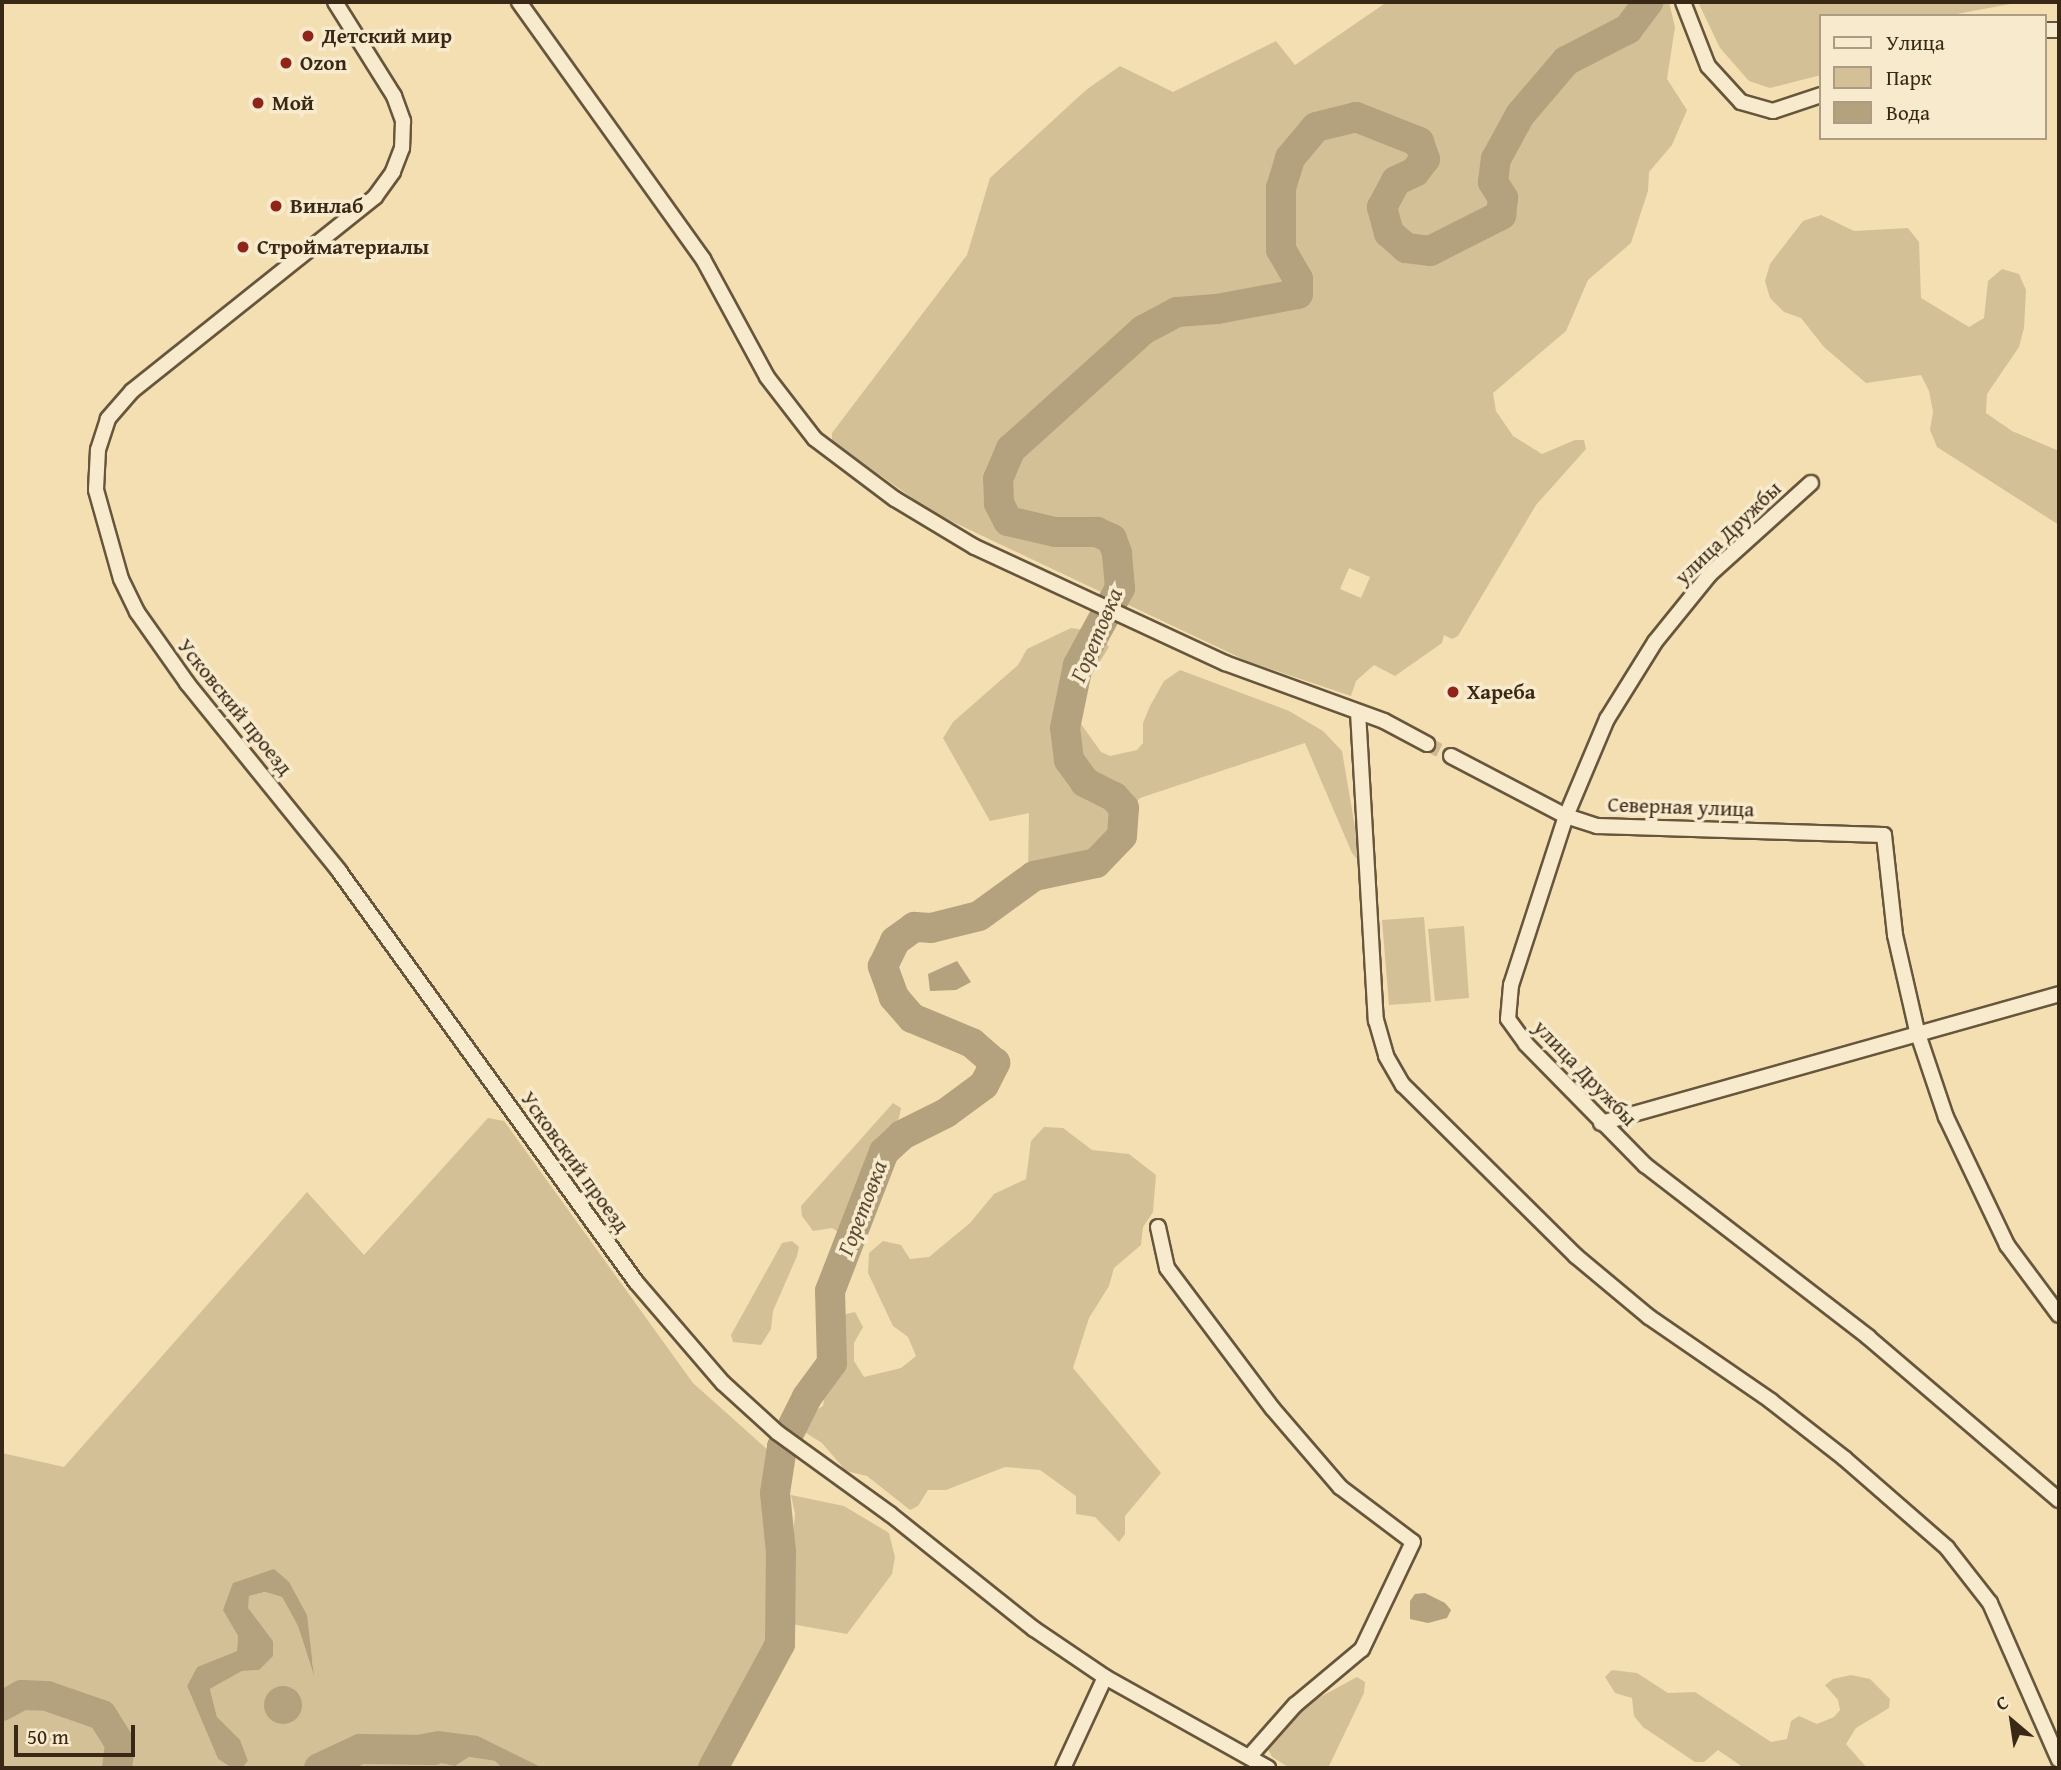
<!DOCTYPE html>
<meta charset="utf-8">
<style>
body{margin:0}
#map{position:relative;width:2061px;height:1770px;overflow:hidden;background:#f4dfb2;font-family:"Gentium Book Plus",serif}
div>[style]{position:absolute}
.green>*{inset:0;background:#d4c097}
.water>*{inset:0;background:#b4a17d}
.round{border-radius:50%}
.river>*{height:30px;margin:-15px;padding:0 15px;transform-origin:15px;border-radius:15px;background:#b4a17d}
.street-tunnel>*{height:14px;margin-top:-7px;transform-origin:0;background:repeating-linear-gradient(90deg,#cfba93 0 14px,transparent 0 21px)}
.roads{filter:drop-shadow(2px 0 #68563c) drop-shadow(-2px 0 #68563c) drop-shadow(0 2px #68563c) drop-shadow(0 -2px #68563c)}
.street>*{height:14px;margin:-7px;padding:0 7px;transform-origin:7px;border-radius:7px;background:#f8eacd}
.dots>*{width:19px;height:19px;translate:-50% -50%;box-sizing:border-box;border:4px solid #f8eacd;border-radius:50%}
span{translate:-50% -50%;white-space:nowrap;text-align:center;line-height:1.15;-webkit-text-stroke:7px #f8eacd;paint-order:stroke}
.poi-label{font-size:21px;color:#392815;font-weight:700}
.left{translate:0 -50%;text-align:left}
.street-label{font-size:21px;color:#392815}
.water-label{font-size:23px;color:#5e4c34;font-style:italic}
.frame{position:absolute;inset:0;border:4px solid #392815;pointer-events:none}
.legend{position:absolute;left:1819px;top:14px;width:228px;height:126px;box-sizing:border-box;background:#f8eacd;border:2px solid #ac9c83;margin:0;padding:9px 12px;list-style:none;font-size:21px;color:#392815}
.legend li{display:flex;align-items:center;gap:14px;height:35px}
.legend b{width:35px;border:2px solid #ac9c83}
.north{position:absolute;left:1977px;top:1686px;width:70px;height:70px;-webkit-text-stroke:5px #f8eacd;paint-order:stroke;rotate:331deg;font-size:19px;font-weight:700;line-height:28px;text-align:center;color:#392815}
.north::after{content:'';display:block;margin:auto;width:24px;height:32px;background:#392815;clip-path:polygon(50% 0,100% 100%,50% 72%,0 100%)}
.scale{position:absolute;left:14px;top:1725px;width:121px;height:32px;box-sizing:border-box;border:4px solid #392815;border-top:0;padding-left:9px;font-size:21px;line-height:24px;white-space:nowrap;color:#392815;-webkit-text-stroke:5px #f8eacd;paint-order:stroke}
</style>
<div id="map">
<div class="green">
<div style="clip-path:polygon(evenodd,1387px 2px,1669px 2px,1675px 27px,1667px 79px,1687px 110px,1672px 145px,1649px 172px,1648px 191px,1631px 243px,1588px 280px,1566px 331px,1493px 393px,1496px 411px,1513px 436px,1542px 454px,1575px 440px,1584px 440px,1586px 449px,1536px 505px,1458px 636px,1452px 639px,1444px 635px,1442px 643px,1395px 676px,1374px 665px,1356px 681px,1351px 696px,1247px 661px,932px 512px,832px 441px,832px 433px,967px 255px,990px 178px,1086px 90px,1120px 66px,1173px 92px,1276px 41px,1295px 65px,1387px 2px,1349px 568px,1370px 577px,1361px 598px,1340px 589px,1349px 568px)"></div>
<div style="clip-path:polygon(1698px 2px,2021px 2px,1946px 16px,1821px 16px,1821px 75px,1770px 88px,1749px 81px,1720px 48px)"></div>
<div style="clip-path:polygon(1821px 215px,1854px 231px,1908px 228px,1919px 242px,1921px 298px,1969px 327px,1984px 318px,1988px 281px,2002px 269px,2019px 274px,2026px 290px,2024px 328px,2019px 347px,1987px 394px,1986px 413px,2012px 431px,2059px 451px,2059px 525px,1937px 447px,1930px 430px,1933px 412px,1929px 391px,1921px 375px,1866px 383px,1824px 347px,1801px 318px,1784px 312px,1770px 298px,1765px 281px,1770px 264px,1803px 221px)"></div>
<div style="clip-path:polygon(1071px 628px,1098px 632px,1109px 647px,1080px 694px,1079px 721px,1101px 752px,1110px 756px,1137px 750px,1143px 743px,1143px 723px,1150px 706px,1164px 681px,1180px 670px,1289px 711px,1323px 731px,1342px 751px,1360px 857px,1357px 859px,1352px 853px,1305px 743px,1140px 798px,1097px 855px,1028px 873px,1029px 813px,990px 821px,943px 738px,953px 722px,1018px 665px,1027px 649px)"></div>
<div style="clip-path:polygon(1424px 917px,1431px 1002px,1389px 1005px,1382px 920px)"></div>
<div style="clip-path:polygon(1464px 926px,1469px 998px,1435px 1001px,1428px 929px)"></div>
<div style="clip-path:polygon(893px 1103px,901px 1108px,899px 1118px,860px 1184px,857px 1202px,840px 1233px,832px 1228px,813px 1231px,802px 1216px,801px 1206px)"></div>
<div style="clip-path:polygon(488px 1118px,504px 1121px,693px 1383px,769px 1451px,765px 1472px,773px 1537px,771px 1625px,753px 1682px,722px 1741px,731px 1756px,728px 1768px,543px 1768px,478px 1736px,392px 1744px,401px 1760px,409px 1757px,455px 1766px,469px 1757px,495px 1761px,502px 1768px,242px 1768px,248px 1761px,217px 1717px,210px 1689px,242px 1671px,259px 1670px,273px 1641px,247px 1608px,249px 1596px,265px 1592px,282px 1597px,298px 1626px,313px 1673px,313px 1663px,274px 1569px,224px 1610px,238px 1636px,237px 1651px,197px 1667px,187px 1686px,218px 1759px,232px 1768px,2px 1768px,2px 1453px,64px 1467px,307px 1192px,364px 1255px)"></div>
<div style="clip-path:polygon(1044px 1127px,1063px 1128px,1092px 1150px,1129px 1154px,1156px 1175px,1153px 1212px,1143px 1227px,1141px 1245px,1114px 1268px,1109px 1286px,1089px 1318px,1073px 1368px,1161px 1473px,1125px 1516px,1125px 1534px,1119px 1542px,1095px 1517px,1076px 1514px,1076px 1496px,1040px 1470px,1005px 1467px,946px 1490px,928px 1490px,918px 1506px,910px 1510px,867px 1476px,846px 1471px,822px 1443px,806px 1433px,807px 1415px,823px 1406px,837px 1316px,855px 1312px,863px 1327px,854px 1343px,854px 1361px,864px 1377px,901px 1368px,916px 1356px,908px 1337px,893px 1326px,868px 1273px,869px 1253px,883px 1241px,901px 1245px,910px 1259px,929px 1257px,970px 1223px,994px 1194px,1026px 1179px,1031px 1141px)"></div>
<div style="clip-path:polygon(792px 1241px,799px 1247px,797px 1256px,773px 1311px,771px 1329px,761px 1345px,733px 1342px,731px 1335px,782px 1243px)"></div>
<div style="clip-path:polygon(791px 1495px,844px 1506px,889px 1533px,895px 1557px,892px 1574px,847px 1634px,791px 1624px,787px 1606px,795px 1514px)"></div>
<div style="clip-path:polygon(1612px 1670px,1637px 1673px,1668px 1693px,1695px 1692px,1771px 1742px,1787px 1739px,1791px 1721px,1799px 1716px,1817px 1724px,1834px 1717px,1840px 1710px,1838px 1700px,1825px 1685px,1833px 1679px,1851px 1675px,1870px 1679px,1890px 1699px,1889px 1708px,1856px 1728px,1846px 1744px,1867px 1768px,1744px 1768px,1718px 1750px,1704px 1762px,1695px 1762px,1643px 1727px,1634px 1716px,1632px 1698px,1615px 1693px,1605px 1677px)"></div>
<div style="clip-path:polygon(1357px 1677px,1365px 1682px,1364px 1693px,1328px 1768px,1290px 1768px,1272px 1757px,1268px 1749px,1270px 1740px,1311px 1702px)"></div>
</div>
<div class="water">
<div style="clip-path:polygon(957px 961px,971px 982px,956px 990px,930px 991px,928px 974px)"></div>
<div style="clip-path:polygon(274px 1569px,289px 1582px,307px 1615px,314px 1676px,298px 1626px,282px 1597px,265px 1592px,249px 1596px,248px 1608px,273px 1641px,273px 1656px,259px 1670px,242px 1671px,210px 1689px,217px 1717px,240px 1740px,248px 1761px,242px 1768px,232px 1768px,218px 1759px,187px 1686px,197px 1667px,237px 1651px,238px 1636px,223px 1610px,233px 1583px)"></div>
<div style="clip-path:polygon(1425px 1593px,1445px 1603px,1451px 1610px,1447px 1618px,1428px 1623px,1410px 1619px,1410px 1601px,1415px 1594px)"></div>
<div class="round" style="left:264px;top:1686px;width:38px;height:38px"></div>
<div style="clip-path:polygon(438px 1731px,478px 1736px,543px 1768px,502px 1768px,495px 1761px,469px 1757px,455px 1766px,409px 1757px,400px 1760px,385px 1741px)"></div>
</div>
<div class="river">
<div style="left:2px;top:1706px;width:23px;rotate:-29deg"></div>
<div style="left:22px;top:1695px;width:25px;rotate:2deg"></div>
<div style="left:47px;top:1696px;width:58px;rotate:19.1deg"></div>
<div style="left:102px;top:1715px;width:34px;rotate:58deg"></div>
<div style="left:120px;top:1744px;width:24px;rotate:97deg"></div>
<div style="left:319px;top:1768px;width:45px;rotate:-24.9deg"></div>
<div style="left:360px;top:1749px;width:74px;rotate:0.8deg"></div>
<div style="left:713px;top:1768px;width:141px;rotate:-61.6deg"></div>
<div style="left:780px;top:1644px;width:92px;rotate:-89.4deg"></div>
<div style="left:781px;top:1552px;width:59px;rotate:-95.8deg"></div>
<div style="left:775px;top:1493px;width:47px;rotate:-81.3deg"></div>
<div style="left:782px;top:1447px;width:56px;rotate:-63.4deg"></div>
<div style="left:807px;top:1397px;width:42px;rotate:-53.7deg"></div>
<div style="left:832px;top:1363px;width:72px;rotate:-91.6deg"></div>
<div style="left:830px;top:1291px;width:149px;rotate:-68.8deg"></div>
<div style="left:884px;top:1152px;width:25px;rotate:-43deg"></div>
<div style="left:902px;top:1135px;width:49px;rotate:-26.6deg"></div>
<div style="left:946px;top:1113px;width:47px;rotate:-36.4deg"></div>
<div style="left:984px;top:1085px;width:25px;rotate:-63deg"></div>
<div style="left:995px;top:1063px;width:30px;rotate:-139deg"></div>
<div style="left:972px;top:1043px;width:65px;rotate:-157.4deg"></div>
<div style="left:912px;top:1018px;width:28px;rotate:-131deg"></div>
<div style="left:894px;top:997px;width:33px;rotate:-110deg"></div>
<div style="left:883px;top:966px;width:28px;rotate:-64deg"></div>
<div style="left:895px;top:941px;width:24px;rotate:-36deg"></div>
<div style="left:914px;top:927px;width:17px;rotate:3deg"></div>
<div style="left:931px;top:928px;width:49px;rotate:-14deg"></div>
<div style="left:979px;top:916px;width:68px;rotate:-36deg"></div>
<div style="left:1034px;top:876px;width:63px;rotate:-11.8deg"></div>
<div style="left:1096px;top:863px;width:37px;rotate:-46deg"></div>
<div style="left:1122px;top:836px;width:28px;rotate:-86deg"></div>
<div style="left:1124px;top:808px;width:15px;rotate:-132deg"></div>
<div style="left:1114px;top:797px;width:33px;rotate:-153deg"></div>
<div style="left:1085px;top:782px;width:27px;rotate:-126deg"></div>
<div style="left:1069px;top:760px;width:32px;rotate:-97deg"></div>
<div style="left:1065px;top:728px;width:64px;rotate:-78.3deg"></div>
<div style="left:1078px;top:665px;width:88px;rotate:-61.4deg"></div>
<div style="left:1120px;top:588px;width:35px;rotate:-95deg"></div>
<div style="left:1117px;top:553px;width:15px;rotate:-110deg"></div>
<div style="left:1112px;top:539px;width:17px;rotate:-155deg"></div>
<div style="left:1097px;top:532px;width:42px;rotate:180deg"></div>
<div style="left:1055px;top:532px;width:48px;rotate:-166.8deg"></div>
<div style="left:1008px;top:521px;width:20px;rotate:-117deg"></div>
<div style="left:999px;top:503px;width:24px;rotate:-92deg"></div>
<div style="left:998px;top:479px;width:33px;rotate:-67deg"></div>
<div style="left:1011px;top:449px;width:178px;rotate:-42deg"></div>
<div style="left:1143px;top:330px;width:38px;rotate:-28deg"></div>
<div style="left:1177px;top:312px;width:40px;rotate:-4.3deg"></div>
<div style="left:1217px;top:309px;width:82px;rotate:-10.5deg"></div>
<div style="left:1298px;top:294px;width:15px;rotate:-90deg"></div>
<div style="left:1298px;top:279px;width:34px;rotate:-120deg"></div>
<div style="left:1281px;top:250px;width:62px;rotate:-90deg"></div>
<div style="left:1281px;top:188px;width:31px;rotate:-73deg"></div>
<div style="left:1290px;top:158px;width:40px;rotate:-50deg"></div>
<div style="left:1316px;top:127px;width:41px;rotate:-14deg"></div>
<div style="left:1356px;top:117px;width:68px;rotate:21.6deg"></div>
<div style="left:1419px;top:142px;width:18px;rotate:71deg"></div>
<div style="left:1425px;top:159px;width:16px;rotate:128deg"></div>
<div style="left:1415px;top:172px;width:21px;rotate:155deg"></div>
<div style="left:1396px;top:181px;width:30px;rotate:118deg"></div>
<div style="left:1382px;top:207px;width:27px;rotate:75deg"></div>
<div style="left:1389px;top:233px;width:23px;rotate:41deg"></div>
<div style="left:1406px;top:248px;width:24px;rotate:7deg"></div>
<div style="left:1430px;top:251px;width:80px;rotate:-26.9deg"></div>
<div style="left:1501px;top:215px;width:17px;rotate:-83deg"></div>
<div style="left:1503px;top:198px;width:19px;rotate:-122deg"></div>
<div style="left:1493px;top:182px;width:23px;rotate:-83deg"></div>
<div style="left:1496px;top:159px;width:50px;rotate:-61.4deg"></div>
<div style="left:1520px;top:115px;width:71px;rotate:-49.6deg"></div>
<div style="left:1566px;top:61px;width:70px;rotate:-27.3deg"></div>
<div style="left:1628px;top:29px;width:34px;rotate:-53deg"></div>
</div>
<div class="street-tunnel">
<div style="left:1427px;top:744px;width:27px;rotate:27deg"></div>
</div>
<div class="roads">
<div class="street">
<div style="left:335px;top:2px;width:111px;rotate:57.9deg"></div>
<div style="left:394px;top:96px;width:27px;rotate:70deg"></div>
<div style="left:403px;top:121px;width:27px;rotate:92deg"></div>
<div style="left:402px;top:148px;width:26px;rotate:111deg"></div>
<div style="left:393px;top:172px;width:31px;rotate:126deg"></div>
<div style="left:375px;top:197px;width:311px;rotate:141.4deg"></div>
<div style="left:132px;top:391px;width:37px;rotate:131deg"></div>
<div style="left:108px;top:419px;width:33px;rotate:108deg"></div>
<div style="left:98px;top:450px;width:40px;rotate:92.9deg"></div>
<div style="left:96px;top:490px;width:92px;rotate:74.3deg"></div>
<div style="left:121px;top:579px;width:37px;rotate:64deg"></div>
<div style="left:137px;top:612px;width:87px;rotate:54.8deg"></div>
<div style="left:187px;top:683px;width:242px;rotate:51deg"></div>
<div style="left:339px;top:871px;width:507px;rotate:54.15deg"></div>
<div style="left:636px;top:1282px;width:133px;rotate:49.3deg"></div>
<div style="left:723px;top:1383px;width:74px;rotate:42.3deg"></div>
<div style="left:778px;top:1433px;width:138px;rotate:35.9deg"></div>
<div style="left:890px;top:1514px;width:184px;rotate:38.6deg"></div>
<div style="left:1034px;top:1629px;width:86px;rotate:34.1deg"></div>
<div style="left:1105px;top:1677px;width:187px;rotate:29.2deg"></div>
<div style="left:519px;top:2px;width:316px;rotate:54.4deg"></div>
<div style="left:703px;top:259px;width:134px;rotate:61.5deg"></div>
<div style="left:767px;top:377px;width:78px;rotate:52.3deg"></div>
<div style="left:815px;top:439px;width:100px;rotate:36.9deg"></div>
<div style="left:895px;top:499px;width:93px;rotate:31deg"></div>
<div style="left:975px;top:547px;width:276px;rotate:24.9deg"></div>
<div style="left:1225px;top:663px;width:169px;rotate:20deg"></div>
<div style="left:1384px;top:721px;width:49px;rotate:28.1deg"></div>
<div style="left:1683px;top:2px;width:69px;rotate:68.7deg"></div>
<div style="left:1708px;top:66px;width:49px;rotate:47.5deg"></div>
<div style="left:1741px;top:102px;width:33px;rotate:16deg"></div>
<div style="left:1773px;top:111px;width:51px;rotate:-18.4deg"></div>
<div style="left:2045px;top:30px;width:14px"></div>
<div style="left:1811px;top:483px;width:136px;rotate:138deg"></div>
<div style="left:1710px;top:574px;width:87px;rotate:129deg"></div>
<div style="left:1655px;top:642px;width:91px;rotate:121.9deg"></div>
<div style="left:1607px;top:719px;width:105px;rotate:112.9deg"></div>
<div style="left:1566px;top:816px;width:178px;rotate:108deg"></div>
<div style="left:1511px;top:985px;width:34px;rotate:95deg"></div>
<div style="left:1508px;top:1019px;width:31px;rotate:54deg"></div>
<div style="left:1526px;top:1044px;width:170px;rotate:45.5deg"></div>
<div style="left:1645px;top:1165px;width:282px;rotate:37.6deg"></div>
<div style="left:1868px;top:1337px;width:251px;rotate:40.5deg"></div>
<div style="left:1358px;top:712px;width:309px;rotate:86.7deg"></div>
<div style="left:1376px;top:1020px;width:37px;rotate:74deg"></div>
<div style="left:1386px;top:1056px;width:34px;rotate:60deg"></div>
<div style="left:1403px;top:1085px;width:243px;rotate:44.7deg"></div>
<div style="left:1576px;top:1256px;width:95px;rotate:39.9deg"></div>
<div style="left:1649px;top:1317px;width:148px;rotate:34.5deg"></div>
<div style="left:1771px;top:1401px;width:93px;rotate:38deg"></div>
<div style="left:1844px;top:1458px;width:137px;rotate:41.1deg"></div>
<div style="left:1947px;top:1548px;width:70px;rotate:52deg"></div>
<div style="left:1990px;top:1603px;width:171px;rotate:66.3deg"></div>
<div style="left:1451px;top:756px;width:130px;rotate:27.6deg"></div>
<div style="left:1566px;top:816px;width:33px;rotate:18deg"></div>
<div style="left:1597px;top:826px;width:287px;rotate:1.8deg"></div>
<div style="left:1884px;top:835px;width:101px;rotate:83.7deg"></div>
<div style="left:1895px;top:935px;width:98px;rotate:77.1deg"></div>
<div style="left:1917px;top:1031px;width:91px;rotate:71.4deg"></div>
<div style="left:1946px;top:1117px;width:142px;rotate:64.5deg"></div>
<div style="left:2007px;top:1245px;width:87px;rotate:53.4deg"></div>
<div style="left:1601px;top:1123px;width:476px;rotate:-15.7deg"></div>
<div style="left:1158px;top:1227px;width:42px;rotate:77.6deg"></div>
<div style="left:1167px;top:1268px;width:176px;rotate:53.1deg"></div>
<div style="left:1273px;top:1409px;width:103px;rotate:49.3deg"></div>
<div style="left:1340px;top:1487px;width:91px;rotate:37deg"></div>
<div style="left:1413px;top:1542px;width:119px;rotate:115.5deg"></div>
<div style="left:1362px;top:1649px;width:87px;rotate:140.1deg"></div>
<div style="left:1295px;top:1705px;width:69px;rotate:131.5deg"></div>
<div style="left:1063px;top:1768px;width:100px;rotate:-65.2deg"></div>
</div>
</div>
<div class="dots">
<div style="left:308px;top:36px;background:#8f2418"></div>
<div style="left:286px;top:63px;background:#8f2418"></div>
<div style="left:258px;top:103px;background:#8f2418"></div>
<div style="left:276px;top:206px;background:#8f2418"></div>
<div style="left:243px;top:247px;background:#8f2418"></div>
<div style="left:1453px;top:692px;background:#8f2418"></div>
</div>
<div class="poi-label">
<span class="left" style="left:322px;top:36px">Детский мир</span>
<span class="left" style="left:300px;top:63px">Ozon</span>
<span class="left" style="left:272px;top:103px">Мой</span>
<span class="left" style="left:290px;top:206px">Винлаб</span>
<span class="left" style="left:257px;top:247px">Стройматериалы</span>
<span class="left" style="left:1467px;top:692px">Хареба</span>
</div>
<div class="street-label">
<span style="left:1728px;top:533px;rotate:-44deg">улица Дружбы</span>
<span style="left:235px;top:707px;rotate:51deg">Усковский проезд</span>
<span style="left:1681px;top:807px;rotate:2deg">Северная улица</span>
<span style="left:1585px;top:1073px;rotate:46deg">улица Дружбы</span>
<span style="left:575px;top:1162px;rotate:54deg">Усковский проезд</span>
</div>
<div class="water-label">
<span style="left:1096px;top:635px;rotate:-67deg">Горетовка</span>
<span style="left:862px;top:1208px;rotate:-69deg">Горетовка</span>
</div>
<div class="frame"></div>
<ul class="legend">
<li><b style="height:9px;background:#f8eacd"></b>Улица</li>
<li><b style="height:19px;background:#d4c097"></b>Парк</li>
<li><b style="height:19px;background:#b4a17d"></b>Вода</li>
</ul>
<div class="north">С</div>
<div class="scale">50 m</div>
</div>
